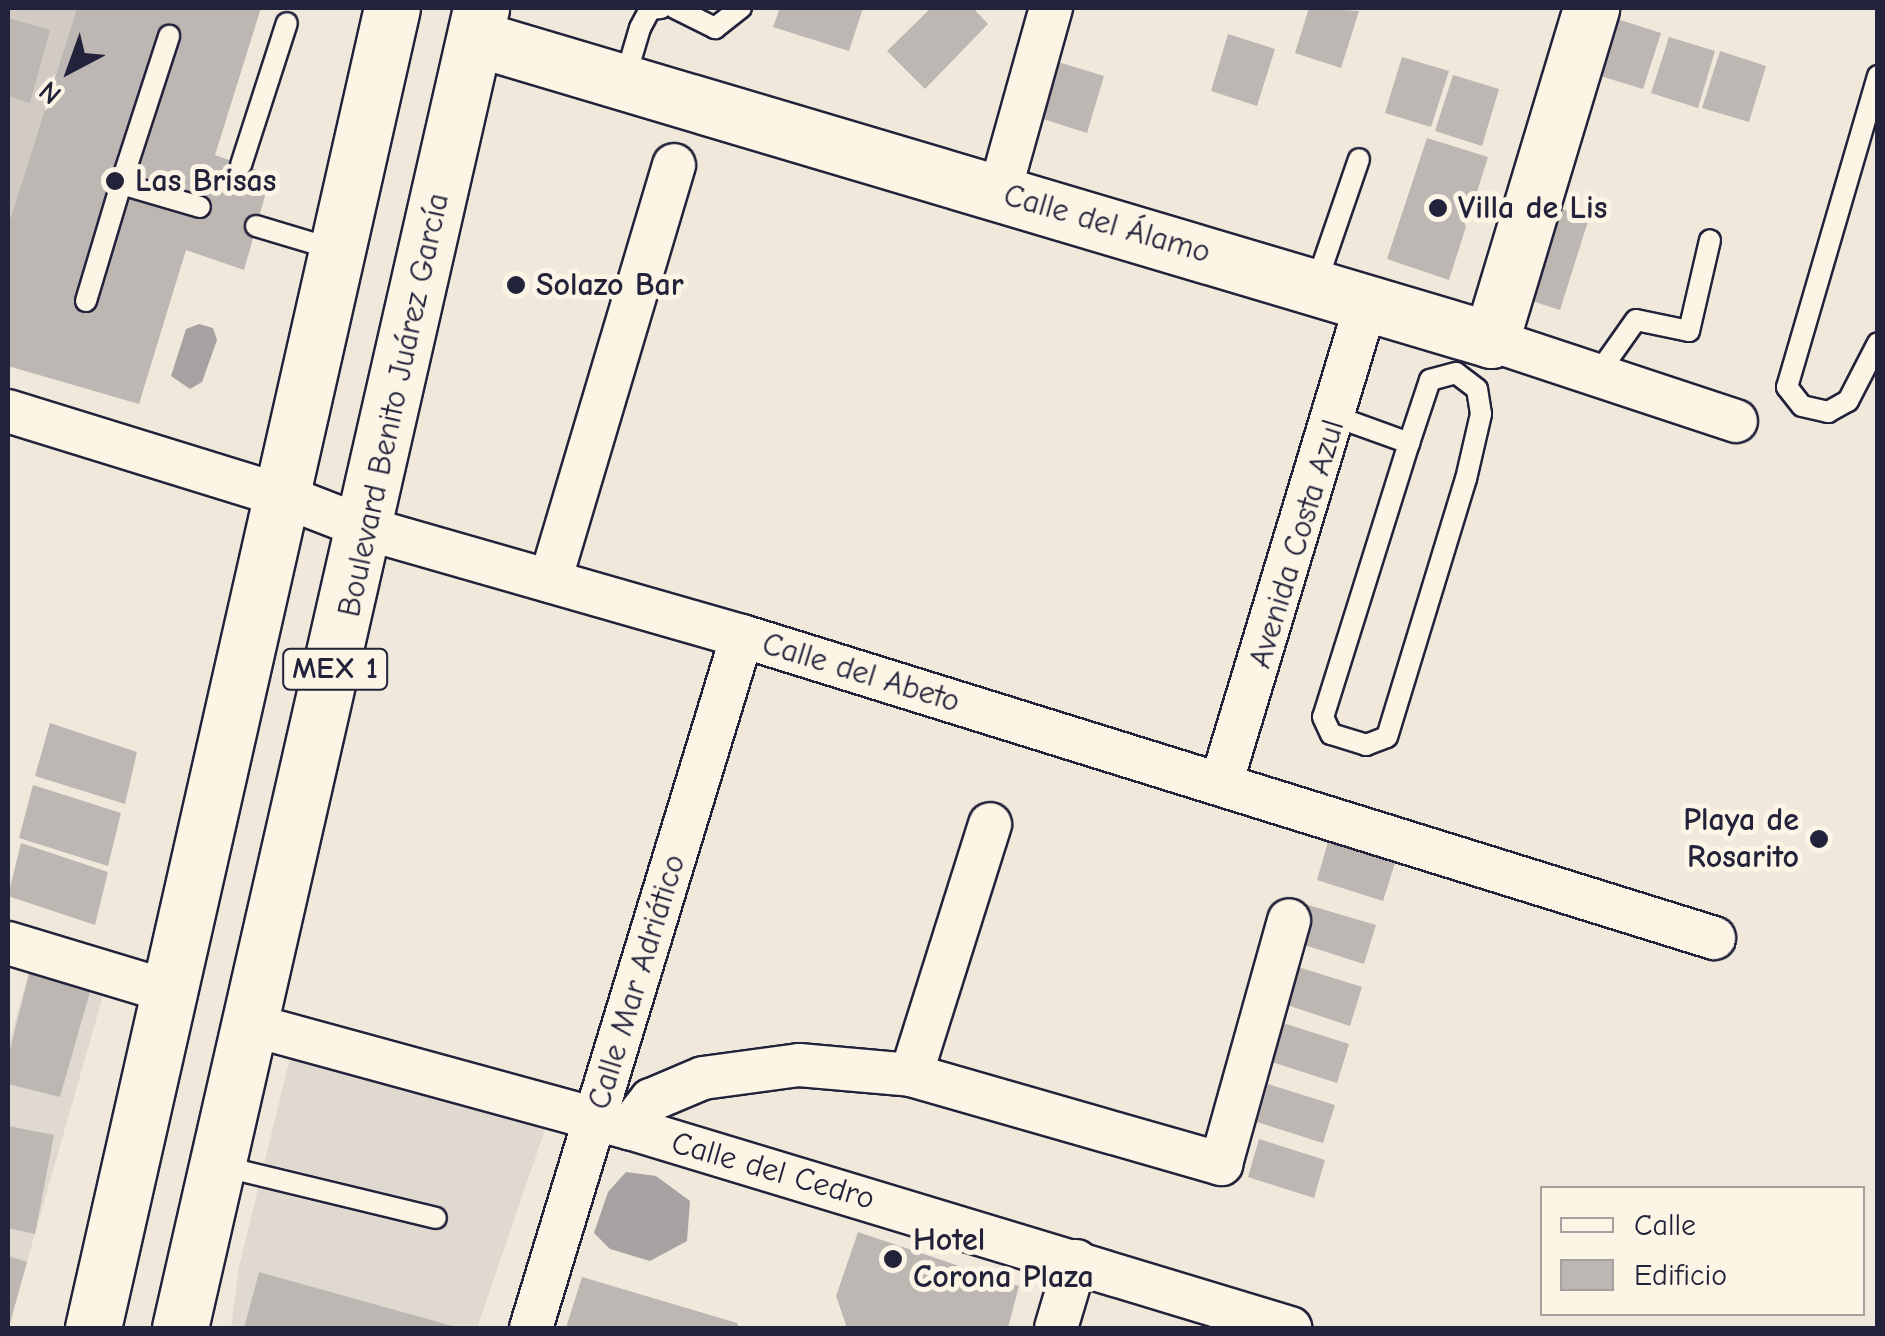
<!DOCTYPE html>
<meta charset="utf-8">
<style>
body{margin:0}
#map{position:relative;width:1885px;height:1336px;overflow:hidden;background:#efe8db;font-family:"Comic Neue",sans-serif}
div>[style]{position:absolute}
.built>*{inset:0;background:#e0d9cf}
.green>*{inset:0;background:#d1cbc3}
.water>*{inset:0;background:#a6a2a2}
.building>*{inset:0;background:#bcb7b3}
.roads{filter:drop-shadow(2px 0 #22223b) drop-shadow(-2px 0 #22223b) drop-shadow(0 2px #22223b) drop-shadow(0 -2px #22223b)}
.lane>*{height:20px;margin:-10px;padding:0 10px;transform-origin:10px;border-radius:10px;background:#fcf5e5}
.street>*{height:42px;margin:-21px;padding:0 21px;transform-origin:21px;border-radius:21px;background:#fcf5e5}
.secondary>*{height:55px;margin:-27.5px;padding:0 27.5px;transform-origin:27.5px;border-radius:27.5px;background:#fcf5e5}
.primary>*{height:55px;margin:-27.5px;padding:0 27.5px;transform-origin:27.5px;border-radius:27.5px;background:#fcf5e5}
.dots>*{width:28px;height:28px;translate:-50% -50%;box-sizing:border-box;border:5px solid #fcf5e5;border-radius:50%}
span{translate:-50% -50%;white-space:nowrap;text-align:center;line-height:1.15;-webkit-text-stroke:10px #fcf5e5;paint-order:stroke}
.shield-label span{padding:2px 8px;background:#fcf5e5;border:2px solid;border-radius:8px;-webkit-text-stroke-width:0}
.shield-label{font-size:30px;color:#22223b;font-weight:700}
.poi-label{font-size:32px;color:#22223b;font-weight:700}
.left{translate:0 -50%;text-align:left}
.right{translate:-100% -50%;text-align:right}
.street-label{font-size:32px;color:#22223b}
.frame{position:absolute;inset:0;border:10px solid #22223b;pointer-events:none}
.legend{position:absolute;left:1540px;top:1186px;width:325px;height:130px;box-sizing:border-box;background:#fcf5e5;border:2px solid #a5a1a1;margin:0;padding:12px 18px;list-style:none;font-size:30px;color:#22223b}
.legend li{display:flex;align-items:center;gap:20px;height:50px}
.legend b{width:50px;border:2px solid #a5a1a1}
.north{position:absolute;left:20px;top:20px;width:100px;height:100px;-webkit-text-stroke:8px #fcf5e5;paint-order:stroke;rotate:221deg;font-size:28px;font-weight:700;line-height:40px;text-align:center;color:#22223b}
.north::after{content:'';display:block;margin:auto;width:35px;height:45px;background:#22223b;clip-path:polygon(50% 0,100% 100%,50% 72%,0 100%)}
</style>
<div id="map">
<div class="built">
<div style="clip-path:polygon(32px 962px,106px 985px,8px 1328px,8px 1046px)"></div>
<div style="clip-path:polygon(294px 1041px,550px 1115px,477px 1328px,231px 1328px,239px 1267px)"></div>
</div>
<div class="green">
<div style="clip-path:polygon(8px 8px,77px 8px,8px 226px)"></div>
</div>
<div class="water">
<div style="clip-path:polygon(199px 324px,213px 328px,217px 340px,202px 382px,190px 389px,171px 376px,186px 329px)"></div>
<div style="clip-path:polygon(626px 1172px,656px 1176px,690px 1201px,687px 1241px,650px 1261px,610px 1249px,594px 1233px,608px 1192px)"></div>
</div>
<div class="building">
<div style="clip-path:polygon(77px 8px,261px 8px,215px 155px,271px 175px,244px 270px,186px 250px,139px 404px,8px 366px,8px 226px)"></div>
<div style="clip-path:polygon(780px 8px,863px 8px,849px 51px,773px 27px)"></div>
<div style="clip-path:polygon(931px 8px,973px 8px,988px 24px,925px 89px,887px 51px)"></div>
<div style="clip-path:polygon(1309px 8px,1359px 11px,1341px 68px,1295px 53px)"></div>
<div style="clip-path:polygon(8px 18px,50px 30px,30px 103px,8px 96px)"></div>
<div style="clip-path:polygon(1614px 18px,1661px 33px,1643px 89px,1597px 75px)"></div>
<div style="clip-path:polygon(1228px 34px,1275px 49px,1257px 106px,1211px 91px)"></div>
<div style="clip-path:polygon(1669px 37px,1715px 51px,1698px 108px,1651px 93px)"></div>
<div style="clip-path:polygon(1720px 51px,1766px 66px,1749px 122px,1702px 108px)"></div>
<div style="clip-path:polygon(1402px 57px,1449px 71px,1431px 127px,1385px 113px)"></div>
<div style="clip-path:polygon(1058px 62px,1104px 76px,1087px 133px,1040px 118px)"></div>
<div style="clip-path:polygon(1453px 75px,1499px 89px,1482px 146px,1435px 131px)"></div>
<div style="clip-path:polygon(1427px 138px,1488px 157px,1449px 280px,1387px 259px)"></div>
<div style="clip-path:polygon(1541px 202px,1589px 218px,1560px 310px,1513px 295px)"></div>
<div style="clip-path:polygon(50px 723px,137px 752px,125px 804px,35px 776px)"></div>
<div style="clip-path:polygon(33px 785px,121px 813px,108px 866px,19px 838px)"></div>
<div style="clip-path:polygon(1328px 842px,1395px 863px,1383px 901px,1317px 880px)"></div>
<div style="clip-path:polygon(21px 843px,108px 872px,95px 925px,8px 896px)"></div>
<div style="clip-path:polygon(1308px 905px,1376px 925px,1364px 964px,1298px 943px)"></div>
<div style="clip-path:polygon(32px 962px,93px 981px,60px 1097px,8px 1084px,8px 1058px)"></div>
<div style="clip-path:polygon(1295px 966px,1362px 987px,1350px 1026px,1284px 1004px)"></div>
<div style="clip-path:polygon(1283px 1023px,1349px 1044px,1337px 1083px,1272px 1062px)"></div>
<div style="clip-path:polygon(1268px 1084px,1335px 1105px,1323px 1143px,1257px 1122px)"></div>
<div style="clip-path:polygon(8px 1126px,54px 1135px,35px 1234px,8px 1228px)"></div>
<div style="clip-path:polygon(1259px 1139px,1325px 1160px,1314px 1198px,1248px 1177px)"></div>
<div style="clip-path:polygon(858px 1232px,1019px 1286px,1008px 1328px,847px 1328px,836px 1296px)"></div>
<div style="clip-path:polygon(8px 1256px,27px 1262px,9px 1327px,8px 1326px)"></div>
<div style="clip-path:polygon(259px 1272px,456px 1327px,456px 1328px,244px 1328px)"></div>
<div style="clip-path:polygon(582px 1277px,737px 1323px,739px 1328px,566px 1328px)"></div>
</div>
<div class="roads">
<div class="lane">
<div style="left:675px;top:8px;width:45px;rotate:26.6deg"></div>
<div style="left:715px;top:28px;width:33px;rotate:-38deg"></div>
<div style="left:1878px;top:76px;width:324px;rotate:106.3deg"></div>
<div style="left:1787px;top:387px;width:24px;rotate:52deg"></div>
<div style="left:1802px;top:406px;width:27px;rotate:13deg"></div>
<div style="left:1828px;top:412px;width:23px;rotate:-29deg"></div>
<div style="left:1848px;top:401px;width:65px;rotate:-62.7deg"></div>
<div style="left:624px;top:82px;width:56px;rotate:-73.5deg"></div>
<div style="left:640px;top:28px;width:21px;rotate:-62deg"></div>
<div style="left:650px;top:9px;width:11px;rotate:-5deg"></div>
<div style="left:241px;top:165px;width:149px;rotate:-72.1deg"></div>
<div style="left:121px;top:184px;width:156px;rotate:-72deg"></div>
<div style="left:256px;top:226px;width:84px;rotate:16.7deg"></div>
<div style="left:1316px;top:284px;width:132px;rotate:-71deg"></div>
<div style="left:86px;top:301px;width:122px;rotate:-73.3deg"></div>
<div style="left:121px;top:184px;width:82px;rotate:16.2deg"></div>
<div style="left:1597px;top:375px;width:67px;rotate:-54.7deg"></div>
<div style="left:1636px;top:320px;width:54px;rotate:11.7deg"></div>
<div style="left:1689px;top:331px;width:93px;rotate:-77deg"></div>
<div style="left:1337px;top:417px;width:77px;rotate:19.9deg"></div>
<div style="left:1409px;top:443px;width:287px;rotate:107.4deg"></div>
<div style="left:1323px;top:717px;width:19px;rotate:65deg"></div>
<div style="left:1331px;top:734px;width:37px;rotate:17deg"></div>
<div style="left:1366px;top:745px;width:22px;rotate:-21deg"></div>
<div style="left:1387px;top:737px;width:270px;rotate:-73deg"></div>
<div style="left:1466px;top:479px;width:67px;rotate:-77deg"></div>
<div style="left:1481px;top:414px;width:25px;rotate:-99deg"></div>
<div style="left:1477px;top:389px;width:26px;rotate:-143deg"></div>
<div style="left:1456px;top:373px;width:27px;rotate:165deg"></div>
<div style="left:1430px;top:380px;width:66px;rotate:108.4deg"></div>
<div style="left:221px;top:1166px;width:221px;rotate:13.6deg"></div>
</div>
<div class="street">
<div style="left:999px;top:194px;width:193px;rotate:-74.4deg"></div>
<div style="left:1491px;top:340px;width:258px;rotate:18.3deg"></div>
<div style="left:8px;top:411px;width:288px;rotate:17.2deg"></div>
<div style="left:283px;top:496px;width:91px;rotate:21.2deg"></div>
<div style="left:368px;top:529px;width:389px;rotate:16deg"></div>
<div style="left:742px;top:636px;width:1018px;rotate:17.26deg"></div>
<div style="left:550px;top:581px;width:434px;rotate:-73.4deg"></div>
<div style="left:1221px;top:784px;width:505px;rotate:-73.18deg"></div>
<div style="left:8px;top:943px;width:169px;rotate:16.8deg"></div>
<div style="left:252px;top:1025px;width:391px;rotate:15.3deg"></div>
<div style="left:629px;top:1128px;width:691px;rotate:16.83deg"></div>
<div style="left:911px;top:1075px;width:263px;rotate:-72.5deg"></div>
<div style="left:629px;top:1128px;width:36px;rotate:-52deg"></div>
<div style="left:651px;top:1100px;width:56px;rotate:-22.9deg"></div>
<div style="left:703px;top:1078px;width:97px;rotate:-7.7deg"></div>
<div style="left:799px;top:1065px;width:112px;rotate:5.1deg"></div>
<div style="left:911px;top:1075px;width:323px;rotate:16deg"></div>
<div style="left:1221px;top:1164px;width:253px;rotate:-74.4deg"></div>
<div style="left:531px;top:1328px;width:723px;rotate:-73.04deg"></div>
<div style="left:1056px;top:1328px;width:70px;rotate:-73.4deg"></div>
</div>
<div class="secondary">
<div style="left:475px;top:38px;width:1060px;rotate:16.55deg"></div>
<div style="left:1491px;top:340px;width:347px;rotate:-73.2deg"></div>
</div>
<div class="primary">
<div style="left:93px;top:1328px;width:1353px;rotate:-77.24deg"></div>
<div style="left:180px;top:1328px;width:1354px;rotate:-77.15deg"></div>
</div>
</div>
<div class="dots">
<div style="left:115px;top:181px;background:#22223b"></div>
<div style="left:1438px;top:208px;background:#22223b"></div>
<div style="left:516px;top:285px;background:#22223b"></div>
<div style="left:1819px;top:839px;background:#22223b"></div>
<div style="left:893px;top:1259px;background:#22223b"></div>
</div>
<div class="shield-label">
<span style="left:335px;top:669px">MEX 1</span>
</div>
<div class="poi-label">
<span class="left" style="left:135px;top:181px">Las Brisas</span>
<span class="left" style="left:1458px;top:208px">Villa de Lis</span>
<span class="left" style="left:536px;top:285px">Solazo Bar</span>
<span class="right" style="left:1799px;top:839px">Playa de<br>Rosarito</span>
<span class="left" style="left:913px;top:1259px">Hotel<br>Corona Plaza</span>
</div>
<div class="street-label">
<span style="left:1107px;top:224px;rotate:16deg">Calle del Álamo</span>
<span style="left:394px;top:405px;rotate:-78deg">Boulevard Benito Juárez García</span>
<span style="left:1297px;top:544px;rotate:-73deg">Avenida Costa Azul</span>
<span style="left:861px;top:673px;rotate:17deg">Calle del Abeto</span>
<span style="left:637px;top:982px;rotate:-73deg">Calle Mar Adriático</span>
<span style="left:773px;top:1171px;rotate:16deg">Calle del Cedro</span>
</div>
<div class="frame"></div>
<ul class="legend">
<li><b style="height:12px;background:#fcf5e5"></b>Calle</li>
<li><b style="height:28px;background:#bcb7b3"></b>Edificio</li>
</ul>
<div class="north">N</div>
</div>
